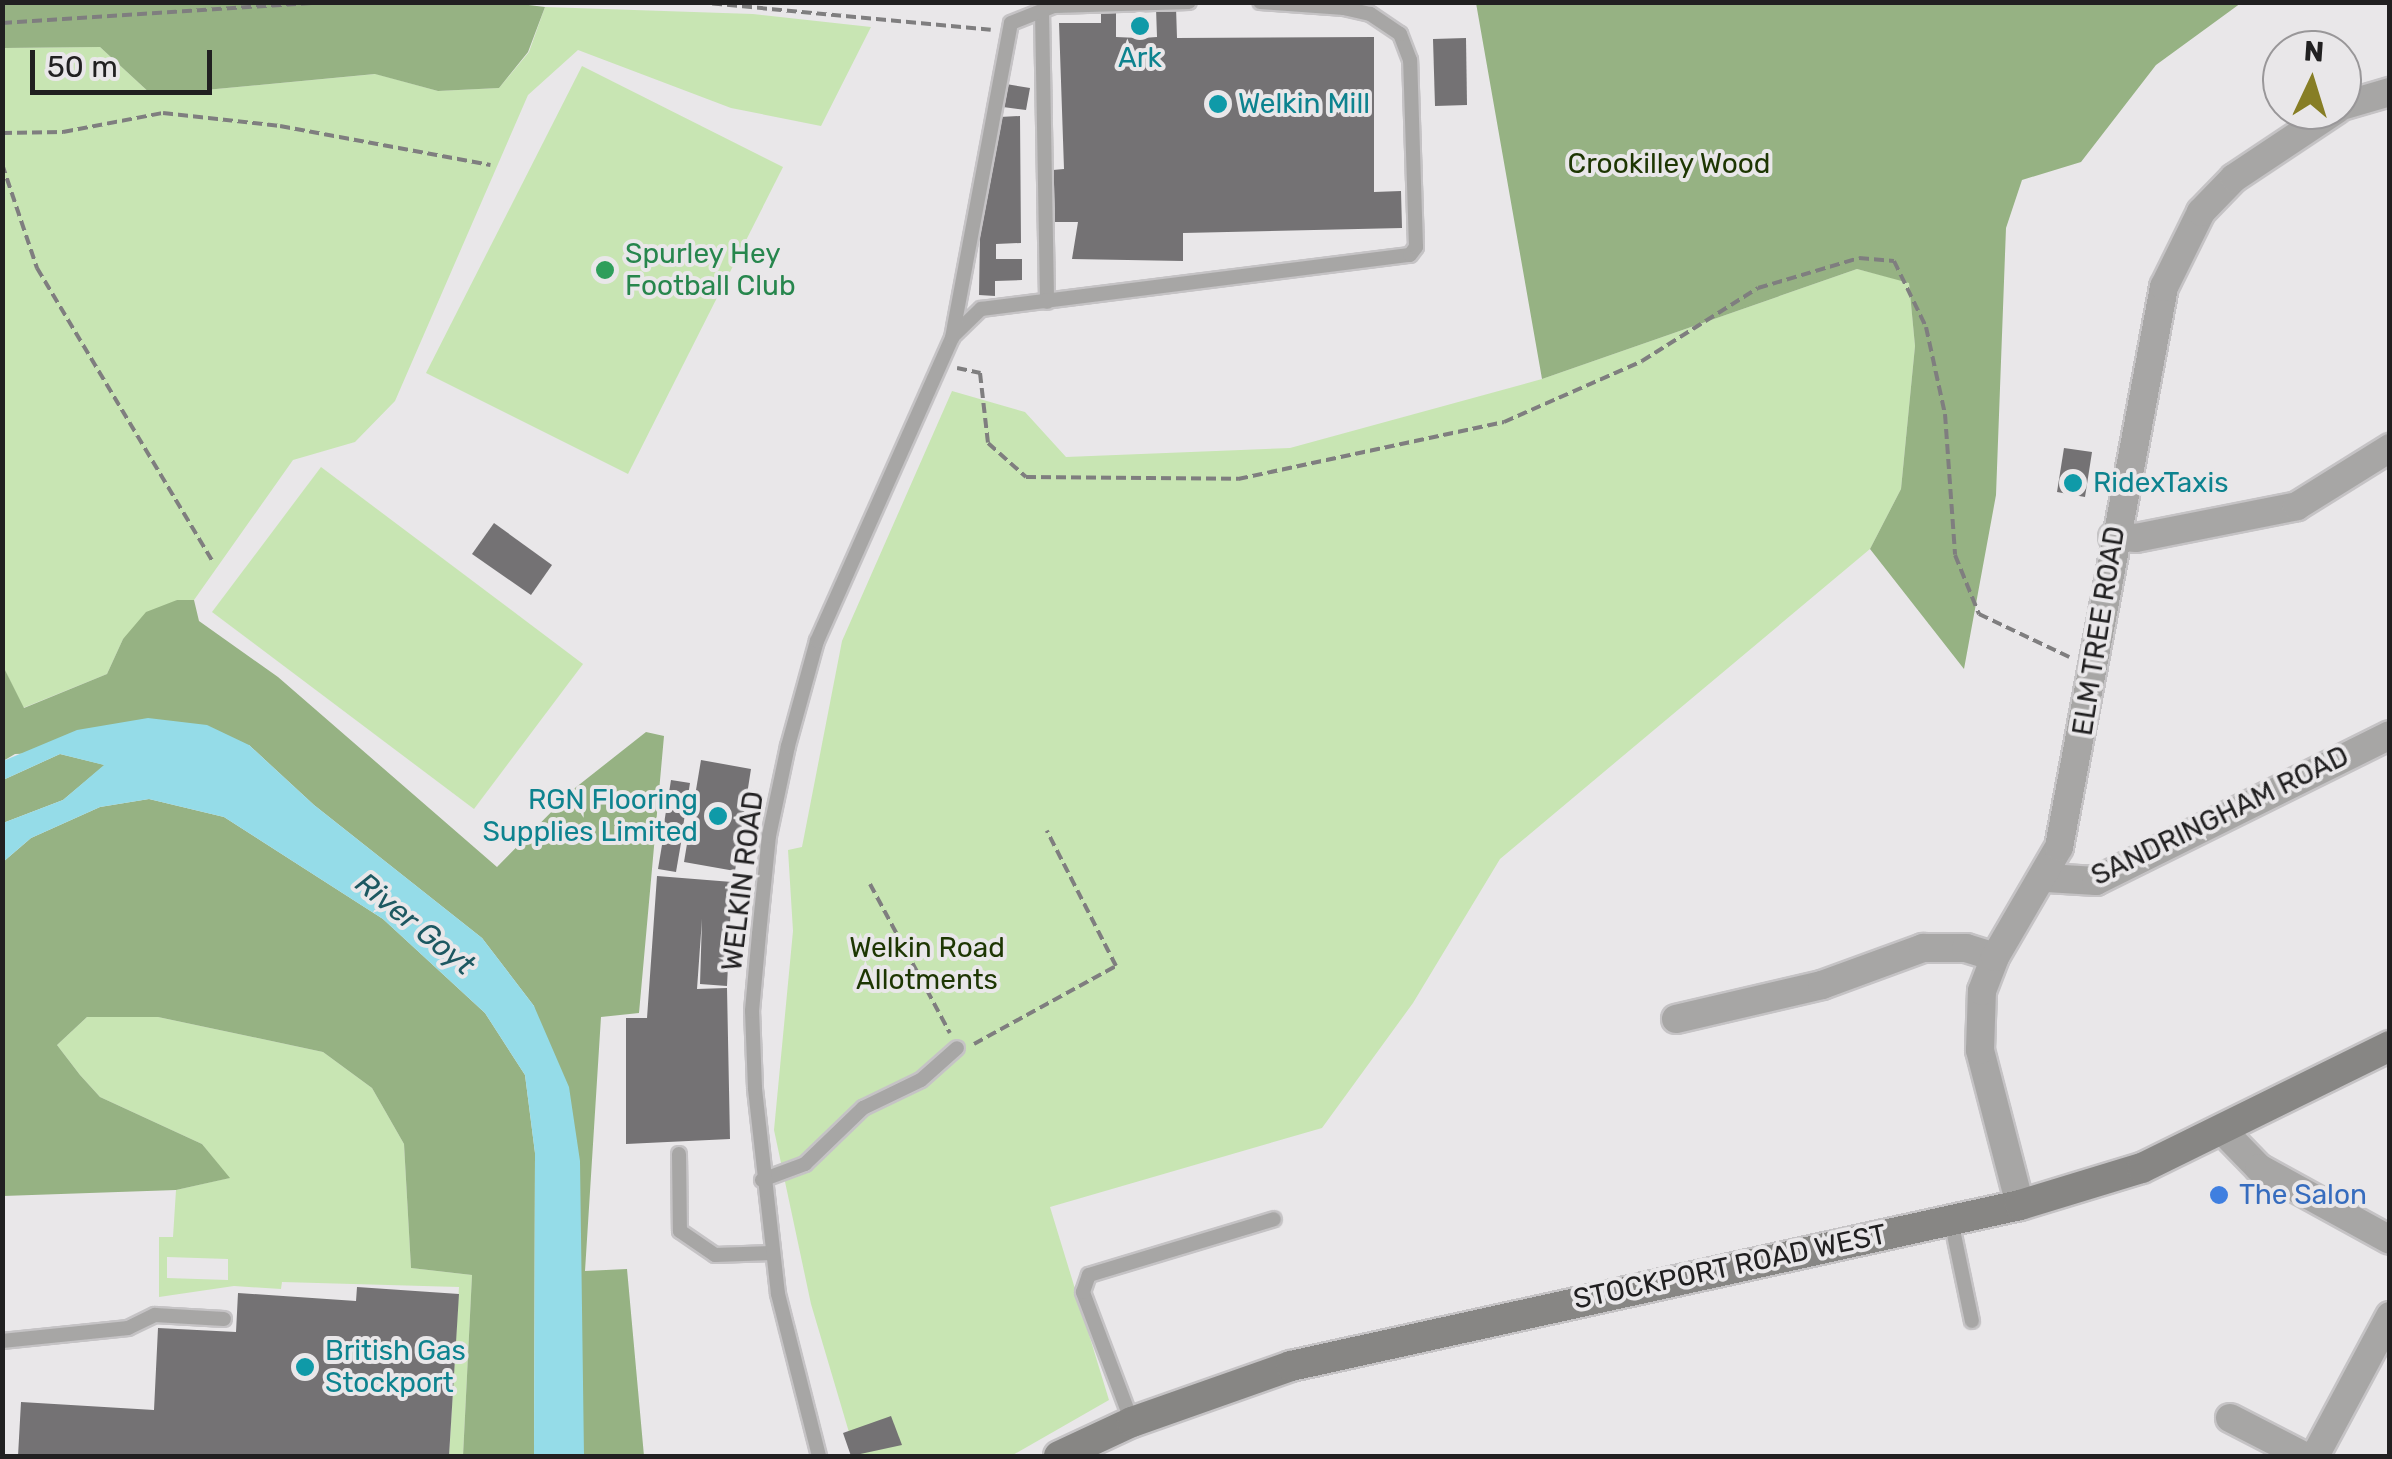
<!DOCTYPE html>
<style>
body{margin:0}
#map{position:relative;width:2392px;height:1459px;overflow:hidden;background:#e9e7e9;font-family:Rubik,sans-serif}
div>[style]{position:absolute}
.green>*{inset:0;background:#c8e5b3}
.forest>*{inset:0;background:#96b283}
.water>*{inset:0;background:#95dce8}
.building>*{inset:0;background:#747274}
.path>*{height:4px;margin-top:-2px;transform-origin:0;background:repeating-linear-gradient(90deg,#7f7e7f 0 10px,transparent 0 15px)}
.roads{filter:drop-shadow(2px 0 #c5c3c5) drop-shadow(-2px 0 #c5c3c5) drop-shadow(0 2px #c5c3c5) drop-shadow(0 -2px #c5c3c5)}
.service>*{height:14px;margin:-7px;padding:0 7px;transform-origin:7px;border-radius:7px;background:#a7a6a5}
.minor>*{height:28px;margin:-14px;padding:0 14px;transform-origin:14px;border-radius:14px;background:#a7a6a5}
.secondary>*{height:30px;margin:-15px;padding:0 15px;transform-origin:15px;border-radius:15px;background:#878684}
.dots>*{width:28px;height:28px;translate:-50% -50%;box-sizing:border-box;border:5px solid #e9e7e9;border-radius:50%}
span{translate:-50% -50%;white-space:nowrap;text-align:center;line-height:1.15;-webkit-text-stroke:8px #e9e7e9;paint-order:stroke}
.culture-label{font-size:28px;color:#0d838f}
.left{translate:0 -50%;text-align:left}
.right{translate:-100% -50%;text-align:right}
.park-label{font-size:28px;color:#1d3602}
.leisure-label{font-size:28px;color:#27864d}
.street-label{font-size:28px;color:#212021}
.shop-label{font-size:28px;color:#366cbe}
.water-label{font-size:30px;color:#1c5861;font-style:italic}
.frame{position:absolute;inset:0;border:5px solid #212021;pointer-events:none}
.north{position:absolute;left:2262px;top:30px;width:100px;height:100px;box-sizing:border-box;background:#e9e7e9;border:2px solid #999799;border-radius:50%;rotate:4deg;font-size:28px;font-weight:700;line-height:40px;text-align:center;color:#212021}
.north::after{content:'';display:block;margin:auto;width:35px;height:45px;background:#877e25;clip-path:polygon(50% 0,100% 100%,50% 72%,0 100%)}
.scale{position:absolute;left:30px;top:50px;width:182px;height:45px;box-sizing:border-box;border:5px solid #212021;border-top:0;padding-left:12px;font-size:30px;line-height:35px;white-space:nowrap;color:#212021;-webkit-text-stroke:8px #e9e7e9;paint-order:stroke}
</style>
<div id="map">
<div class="green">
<div style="clip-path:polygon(545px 7px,753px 14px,871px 27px,821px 126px,731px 108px,578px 50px,528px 95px,395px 401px,355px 442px,293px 460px,194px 600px,177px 600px,123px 639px,107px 674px,23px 708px,2px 664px,2px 48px,100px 47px,152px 95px,376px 74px,438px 91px,499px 88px,529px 52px)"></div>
<div style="clip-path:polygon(582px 66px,783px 167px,628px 474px,426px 373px)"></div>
<div style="clip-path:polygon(1857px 269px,1909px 282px,1915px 346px,1901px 489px,1870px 549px,1500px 859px,1413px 1003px,1322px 1128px,1050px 1207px,1109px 1400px,1011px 1456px,856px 1456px,811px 1304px,774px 1130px,793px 931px,788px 850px,802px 847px,842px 641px,952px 391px,1025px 412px,1066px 457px,1290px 448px,1542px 379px)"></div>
<div style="clip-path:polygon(321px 467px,583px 664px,474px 809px,212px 612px)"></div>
<div style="clip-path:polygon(evenodd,87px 1017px,158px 1017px,323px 1052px,372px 1088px,404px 1144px,411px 1268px,472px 1275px,463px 1456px,449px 1456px,459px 1287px,282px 1282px,281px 1289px,234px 1286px,159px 1297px,159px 1237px,173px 1237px,176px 1190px,229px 1178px,202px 1144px,100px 1097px,80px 1075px,57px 1045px,87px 1017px,167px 1257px,228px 1259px,228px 1280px,167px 1278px,167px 1257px)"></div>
</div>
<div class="forest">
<div style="clip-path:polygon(505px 2px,545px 7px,528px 52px,499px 88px,438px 91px,375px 74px,152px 95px,100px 47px,3px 48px,3px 3px)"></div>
<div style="clip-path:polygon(1476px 3px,2241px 3px,2156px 65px,2081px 162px,2022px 180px,2006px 228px,1996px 495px,1964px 669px,1870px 549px,1901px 489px,1915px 346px,1909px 283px,1857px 269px,1542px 379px)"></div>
<div style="clip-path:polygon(177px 600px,194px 600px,199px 621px,278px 677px,497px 867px,575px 788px,646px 732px,664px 736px,639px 1013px,601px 1017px,585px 1271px,627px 1269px,644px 1456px,583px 1456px,534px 1006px,482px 938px,314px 805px,249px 745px,15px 754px,3px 761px,2px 664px,24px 708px,107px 674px,123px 639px,146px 612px)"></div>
<div style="clip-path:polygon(60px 754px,105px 765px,63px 800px,3px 823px,3px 780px)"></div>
<div style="clip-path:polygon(149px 799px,224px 817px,383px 919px,485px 1013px,525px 1075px,535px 1153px,534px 1456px,463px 1456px,472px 1275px,411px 1268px,404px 1144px,372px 1088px,323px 1052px,158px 1017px,87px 1017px,57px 1045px,80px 1075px,100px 1097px,202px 1144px,230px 1178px,176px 1190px,3px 1196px,3px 862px,31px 838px,100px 807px)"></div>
</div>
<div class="water">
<div style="clip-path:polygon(148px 718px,207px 725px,249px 745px,314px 805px,482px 938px,534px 1006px,569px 1087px,580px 1161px,584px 1456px,534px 1456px,535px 1153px,525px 1075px,485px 1013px,383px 919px,224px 817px,149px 799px,100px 807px,31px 838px,3px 862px,3px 823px,63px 800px,104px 765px,60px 754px,3px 780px,3px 761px,77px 730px)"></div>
</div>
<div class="building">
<div style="clip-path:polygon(1176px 7px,1177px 38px,1374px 37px,1374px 192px,1401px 191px,1402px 228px,1183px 233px,1183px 261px,1072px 259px,1078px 222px,1055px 222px,1053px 170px,1064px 169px,1059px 23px,1101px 23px,1101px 11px,1116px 11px,1116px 37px,1138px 38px,1128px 20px,1142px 12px,1153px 23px,1143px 38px,1157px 37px,1156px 8px)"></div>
<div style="clip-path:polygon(1466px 38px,1467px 105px,1435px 106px,1433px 39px)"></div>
<div style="clip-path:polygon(1006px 84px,1030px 88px,1026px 110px,1003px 107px)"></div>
<div style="clip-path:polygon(1020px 116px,1021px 243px,996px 244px,996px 259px,1022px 259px,1022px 280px,995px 281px,995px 296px,979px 295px,980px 233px,1000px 117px)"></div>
<div style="clip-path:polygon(2064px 448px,2092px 452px,2085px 497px,2057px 492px)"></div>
<div style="clip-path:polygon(494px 523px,552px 565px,531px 595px,472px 554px)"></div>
<div style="clip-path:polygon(701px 760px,751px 769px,735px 871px,684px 862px)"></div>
<div style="clip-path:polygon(671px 780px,690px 783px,682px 833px,663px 830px)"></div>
<div style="clip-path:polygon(664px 833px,682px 837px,676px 872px,658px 869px)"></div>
<div style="clip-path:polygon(657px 876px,732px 882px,727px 986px,700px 984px,702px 919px,697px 989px,727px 988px,730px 1139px,626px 1144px,626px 1018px,647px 1018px)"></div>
<div style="clip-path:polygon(357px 1287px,459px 1294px,449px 1456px,18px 1456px,21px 1402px,154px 1410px,158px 1328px,236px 1332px,238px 1293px,356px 1301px)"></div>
<div style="clip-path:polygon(891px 1416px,902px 1445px,851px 1456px,843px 1433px)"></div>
</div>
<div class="path">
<div style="left:697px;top:2px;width:295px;rotate:5.4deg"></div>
<div style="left:2px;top:23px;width:322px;rotate:-3.7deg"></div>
<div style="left:2px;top:133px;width:61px;rotate:-0.9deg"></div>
<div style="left:63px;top:132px;width:102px;rotate:-10.8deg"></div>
<div style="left:163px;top:113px;width:118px;rotate:6.3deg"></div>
<div style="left:280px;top:126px;width:214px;rotate:10.5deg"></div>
<div style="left:2px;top:164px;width:110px;rotate:71.4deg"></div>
<div style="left:37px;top:268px;width:343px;rotate:59.1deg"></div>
<div style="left:957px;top:368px;width:24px;rotate:12deg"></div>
<div style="left:980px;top:373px;width:70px;rotate:83.5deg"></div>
<div style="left:988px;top:443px;width:51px;rotate:41.8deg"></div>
<div style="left:1026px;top:477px;width:212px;rotate:0.5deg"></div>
<div style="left:1238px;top:479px;width:272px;rotate:-12.1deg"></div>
<div style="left:1504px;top:422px;width:151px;rotate:-23.8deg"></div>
<div style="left:1642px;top:361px;width:137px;rotate:-32.2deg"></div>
<div style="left:1758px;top:288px;width:105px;rotate:-16.5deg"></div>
<div style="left:1859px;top:258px;width:35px;rotate:5deg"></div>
<div style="left:1894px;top:261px;width:73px;rotate:64.1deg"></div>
<div style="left:1926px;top:327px;width:89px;rotate:77.7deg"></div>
<div style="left:1945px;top:414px;width:141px;rotate:85.9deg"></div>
<div style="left:1955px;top:555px;width:64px;rotate:67.9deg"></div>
<div style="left:1979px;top:614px;width:100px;rotate:25.5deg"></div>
<div style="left:870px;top:884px;width:169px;rotate:61.8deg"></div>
<div style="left:974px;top:1044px;width:162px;rotate:-28.8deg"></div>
<div style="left:1116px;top:966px;width:152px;rotate:-117.1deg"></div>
</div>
<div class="roads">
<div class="service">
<div style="left:1042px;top:11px;width:291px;rotate:89deg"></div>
<div style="left:953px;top:336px;width:39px;rotate:-44deg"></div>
<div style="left:981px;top:309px;width:432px;rotate:-7.2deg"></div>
<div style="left:1410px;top:255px;width:10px;rotate:-53deg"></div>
<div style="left:1416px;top:247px;width:187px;rotate:-91.8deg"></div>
<div style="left:1410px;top:60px;width:28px;rotate:-111deg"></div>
<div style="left:1400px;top:34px;width:36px;rotate:-146deg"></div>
<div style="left:1370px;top:14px;width:27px;rotate:-167deg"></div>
<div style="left:1344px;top:8px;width:84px;rotate:-175.9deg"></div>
<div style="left:679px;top:1154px;width:77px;rotate:89.3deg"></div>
<div style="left:680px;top:1231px;width:42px;rotate:34.4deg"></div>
<div style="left:715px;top:1255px;width:57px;rotate:-2deg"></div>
<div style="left:762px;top:1180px;width:46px;rotate:-20.4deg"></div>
<div style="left:805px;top:1164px;width:81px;rotate:-44deg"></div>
<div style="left:863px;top:1108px;width:64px;rotate:-25.8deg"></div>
<div style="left:921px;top:1080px;width:48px;rotate:-41.6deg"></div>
<div style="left:1951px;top:1220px;width:103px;rotate:78.3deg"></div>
<div style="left:2px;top:1341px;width:127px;rotate:-5.9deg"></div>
<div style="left:128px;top:1328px;width:30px;rotate:-26deg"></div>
<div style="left:155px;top:1315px;width:69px;rotate:3.3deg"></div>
<div style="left:1132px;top:1422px;width:139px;rotate:-110.7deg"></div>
<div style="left:1083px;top:1292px;width:18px;rotate:-71deg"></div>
<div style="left:1089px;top:1275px;width:193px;rotate:-16.8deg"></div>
<div style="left:819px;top:1456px;width:167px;rotate:-104.2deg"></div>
<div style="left:778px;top:1294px;width:207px;rotate:-96.4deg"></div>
<div style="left:755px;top:1088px;width:77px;rotate:-92.2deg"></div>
<div style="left:752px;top:1011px;width:77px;rotate:-84.8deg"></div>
<div style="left:759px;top:934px;width:99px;rotate:-84.2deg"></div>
<div style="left:769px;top:836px;width:92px;rotate:-78.1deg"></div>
<div style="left:788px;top:746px;width:109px;rotate:-74.6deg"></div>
<div style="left:817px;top:641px;width:332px;rotate:-66deg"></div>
<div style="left:952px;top:338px;width:320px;rotate:-79.4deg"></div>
<div style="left:1011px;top:23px;width:46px;rotate:-21.6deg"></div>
<div style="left:1054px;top:6px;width:135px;rotate:-1.7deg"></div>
</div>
<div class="minor">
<div style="left:2342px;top:106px;width:50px;rotate:-16.3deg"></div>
<div style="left:2113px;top:537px;width:23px;rotate:2deg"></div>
<div style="left:2136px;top:538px;width:164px;rotate:-11.2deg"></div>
<div style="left:2297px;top:506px;width:110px;rotate:-31.9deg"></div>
<div style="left:2047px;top:878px;width:49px;rotate:3.5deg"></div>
<div style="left:2096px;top:881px;width:328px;rotate:-26.4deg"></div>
<div style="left:1676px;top:1019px;width:150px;rotate:-13.1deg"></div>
<div style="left:1822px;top:985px;width:108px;rotate:-20.1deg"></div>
<div style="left:1923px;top:948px;width:43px"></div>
<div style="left:1966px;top:948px;width:30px;rotate:17deg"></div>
<div style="left:2223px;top:1131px;width:52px;rotate:45.8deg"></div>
<div style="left:2259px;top:1168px;width:149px;rotate:28.8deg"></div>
<div style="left:2020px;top:1205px;width:160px;rotate:-104.5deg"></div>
<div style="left:1980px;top:1050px;width:59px;rotate:-88.1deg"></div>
<div style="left:1982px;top:991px;width:36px;rotate:-69deg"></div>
<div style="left:1995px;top:957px;width:127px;rotate:-59.8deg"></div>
<div style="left:2059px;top:847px;width:570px;rotate:-79.38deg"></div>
<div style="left:2164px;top:287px;width:84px;rotate:-63.7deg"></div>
<div style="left:2201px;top:212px;width:47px;rotate:-45.9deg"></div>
<div style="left:2234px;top:178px;width:123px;rotate:-33.7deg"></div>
<div style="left:2230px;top:1418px;width:83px;rotate:27.2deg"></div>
<div style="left:2315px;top:1456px;width:159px;rotate:-61.8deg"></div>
</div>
<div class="secondary">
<div style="left:1059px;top:1456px;width:81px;rotate:-25deg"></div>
<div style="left:1132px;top:1422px;width:169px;rotate:-19.4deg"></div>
<div style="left:1291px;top:1366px;width:747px;rotate:-12.45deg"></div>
<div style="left:2020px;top:1205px;width:127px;rotate:-16.9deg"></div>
<div style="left:2142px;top:1168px;width:276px;rotate:-26.2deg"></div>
</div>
</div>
<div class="dots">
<div style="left:1140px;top:26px;background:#0f9aa8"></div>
<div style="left:1218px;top:104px;background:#0f9aa8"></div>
<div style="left:605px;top:270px;background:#2e9e5b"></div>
<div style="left:2073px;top:483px;background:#0f9aa8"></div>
<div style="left:718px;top:816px;background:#0f9aa8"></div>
<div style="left:2219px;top:1195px;background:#3f7fe0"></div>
<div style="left:305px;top:1367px;background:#0f9aa8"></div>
</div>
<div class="culture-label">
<span style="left:1140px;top:58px">Ark</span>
<span class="left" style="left:1238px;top:104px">Welkin Mill</span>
<span class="left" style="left:2093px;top:483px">RidexTaxis</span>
<span class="right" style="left:698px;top:816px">RGN Flooring<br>Supplies Limited</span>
<span class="left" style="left:325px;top:1367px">British Gas<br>Stockport</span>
</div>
<div class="park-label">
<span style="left:1669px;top:164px">Crookilley Wood</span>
<span style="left:927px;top:964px">Welkin Road<br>Allotments</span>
</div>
<div class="leisure-label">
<span class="left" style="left:625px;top:270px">Spurley Hey<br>Football Club</span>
</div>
<div class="street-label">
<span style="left:2099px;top:631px;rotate:-81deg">ELM TREE ROAD</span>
<span style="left:2220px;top:816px;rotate:-26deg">SANDRINGHAM ROAD</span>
<span style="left:743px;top:881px;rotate:-83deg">WELKIN ROAD</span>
<span style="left:1730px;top:1267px;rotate:-12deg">STOCKPORT ROAD WEST</span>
</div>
<div class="shop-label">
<span class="left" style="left:2239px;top:1195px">The Salon</span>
</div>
<div class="water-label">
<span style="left:415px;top:924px;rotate:39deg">River Goyt</span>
</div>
<div class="frame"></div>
<div class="north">N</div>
<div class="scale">50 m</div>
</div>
